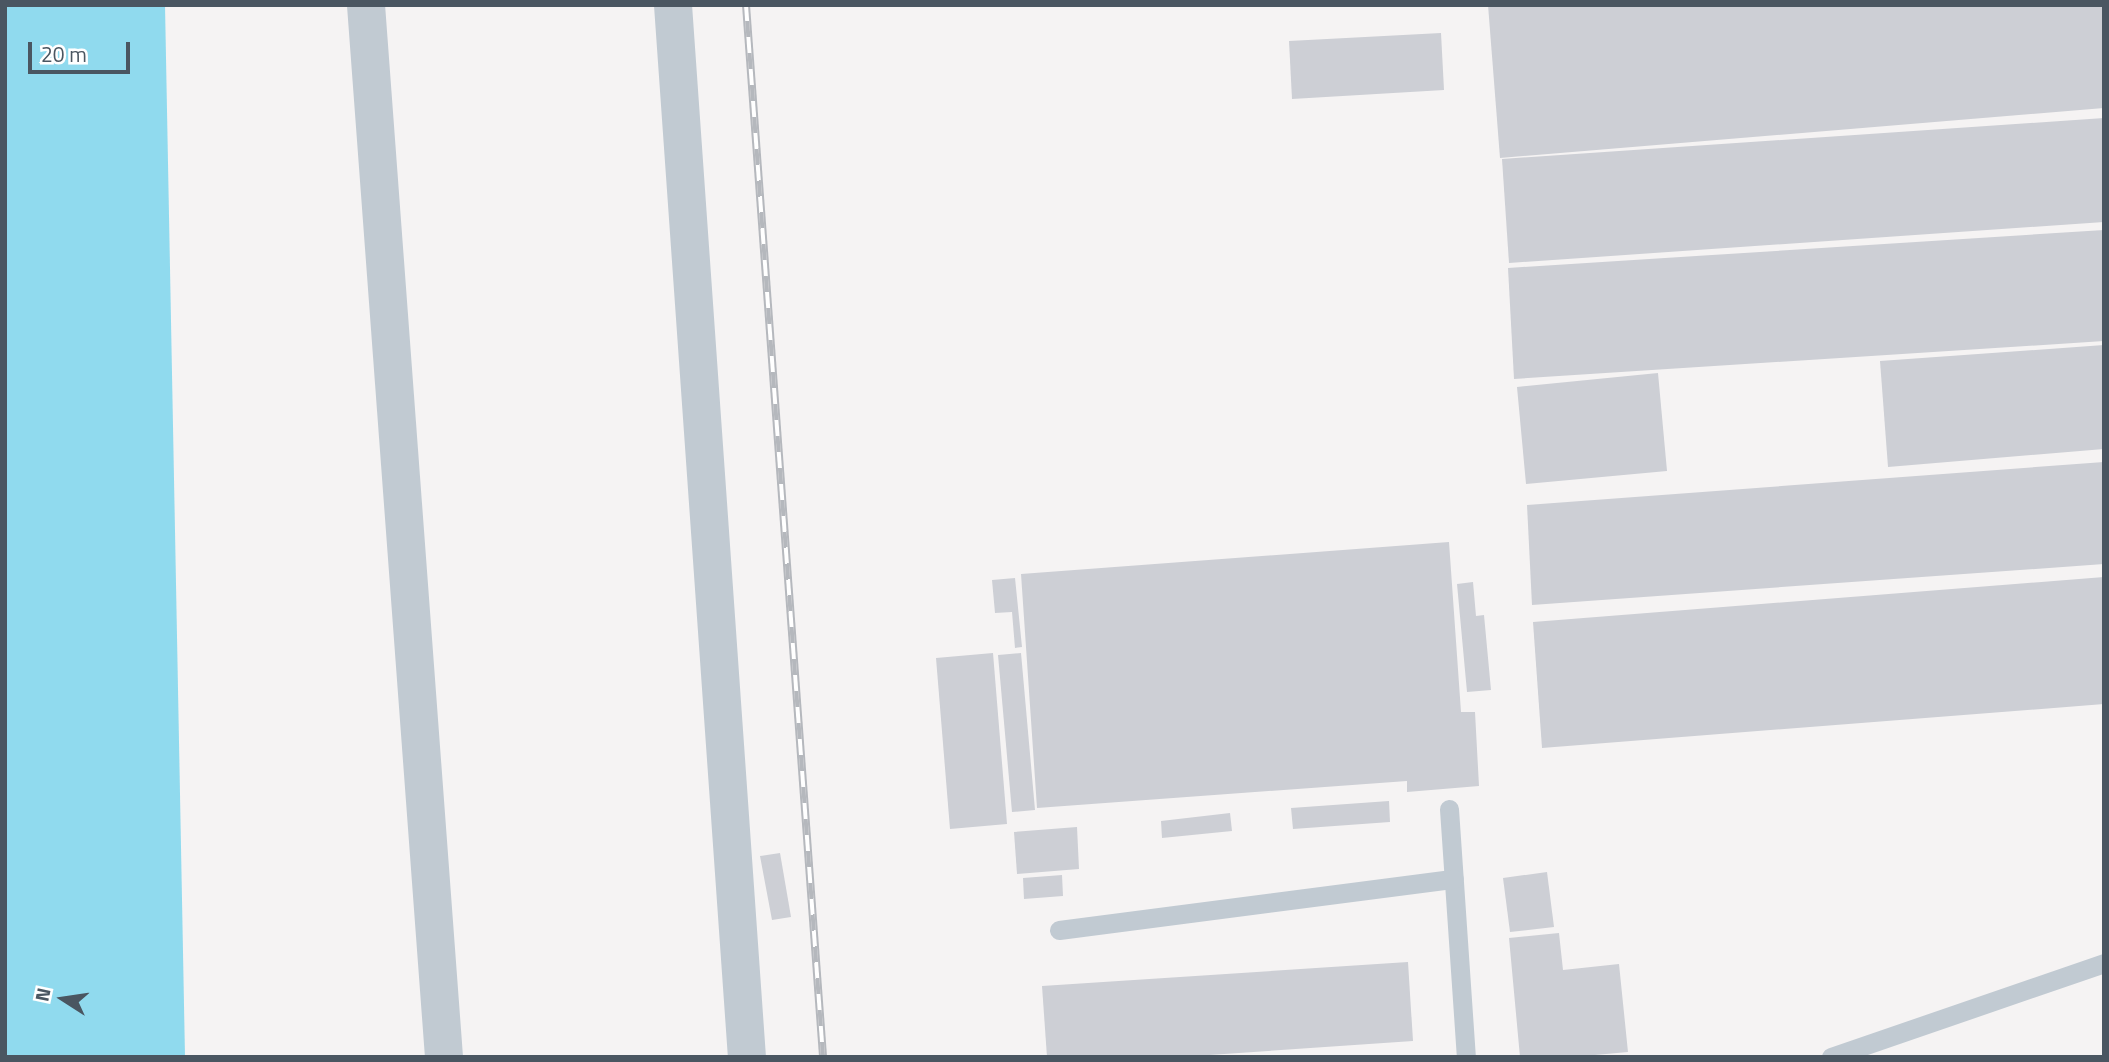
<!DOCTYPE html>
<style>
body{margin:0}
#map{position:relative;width:2109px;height:1062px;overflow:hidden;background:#f5f3f3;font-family:"Titillium Web",sans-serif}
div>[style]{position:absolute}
.water>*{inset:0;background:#90daee}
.building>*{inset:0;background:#cdcfd5}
.service>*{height:19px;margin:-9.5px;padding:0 9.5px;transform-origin:9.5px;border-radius:9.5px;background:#c1cad2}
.minor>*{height:38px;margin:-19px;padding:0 19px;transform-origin:19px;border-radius:19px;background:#c1cad2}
.rail>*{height:8px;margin-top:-4px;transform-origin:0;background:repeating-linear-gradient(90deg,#fff 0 16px,#b5b8bd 0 32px);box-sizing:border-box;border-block:2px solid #b5b8bd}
span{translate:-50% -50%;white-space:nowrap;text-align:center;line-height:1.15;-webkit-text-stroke:6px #fff;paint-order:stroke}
.frame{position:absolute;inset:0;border:7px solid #4a5661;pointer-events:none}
.north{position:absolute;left:28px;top:964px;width:70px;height:70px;-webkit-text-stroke:5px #fff;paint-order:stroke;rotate:282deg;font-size:19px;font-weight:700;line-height:28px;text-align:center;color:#4a5661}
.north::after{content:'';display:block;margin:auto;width:24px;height:32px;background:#4a5661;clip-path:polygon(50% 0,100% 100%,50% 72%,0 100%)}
.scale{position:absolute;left:28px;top:42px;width:102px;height:32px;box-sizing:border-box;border:4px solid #4a5661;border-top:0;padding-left:9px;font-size:21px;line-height:24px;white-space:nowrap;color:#4a5661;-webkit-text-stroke:5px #fff;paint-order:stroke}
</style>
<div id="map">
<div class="water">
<div style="clip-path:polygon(5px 5px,165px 5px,185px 1057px,5px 1057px)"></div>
</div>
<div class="building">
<div style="clip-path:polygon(1488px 5px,2104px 5px,2104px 108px,1500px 158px)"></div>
<div style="clip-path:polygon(1441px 33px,1444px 90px,1292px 99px,1289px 41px)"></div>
<div style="clip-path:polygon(2104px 118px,2104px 222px,1509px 263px,1502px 159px)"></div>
<div style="clip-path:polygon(2104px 230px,2104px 341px,1514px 379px,1508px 268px)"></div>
<div style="clip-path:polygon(2104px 345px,2104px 449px,1888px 467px,1880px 361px)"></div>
<div style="clip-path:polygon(1658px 373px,1667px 471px,1526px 484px,1517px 387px)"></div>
<div style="clip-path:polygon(2104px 462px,2104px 564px,1532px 605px,1527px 505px)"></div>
<div style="clip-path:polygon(1449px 542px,1461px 712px,1475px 712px,1479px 786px,1407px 792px,1407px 781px,1037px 808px,1021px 574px)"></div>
<div style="clip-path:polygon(2104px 577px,2104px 704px,1542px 748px,1533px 622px)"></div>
<div style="clip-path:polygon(1015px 578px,1022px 647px,1015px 648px,1012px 612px,995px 613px,992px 580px)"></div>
<div style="clip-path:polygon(1473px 582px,1476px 616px,1484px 615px,1491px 690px,1467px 692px,1457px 584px)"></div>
<div style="clip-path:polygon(993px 653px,1007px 824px,950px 829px,936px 658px)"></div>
<div style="clip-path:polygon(1021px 653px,1035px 810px,1012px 812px,998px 655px)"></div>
<div style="clip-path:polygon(1389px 801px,1390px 822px,1293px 829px,1291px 808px)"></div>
<div style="clip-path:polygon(1230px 813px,1232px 831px,1162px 838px,1161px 821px)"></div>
<div style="clip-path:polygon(1077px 827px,1079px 869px,1017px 874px,1014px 832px)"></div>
<div style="clip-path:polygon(780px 853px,791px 917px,772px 920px,760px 856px)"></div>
<div style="clip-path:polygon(1547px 872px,1554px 927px,1510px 932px,1503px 878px)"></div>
<div style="clip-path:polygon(1062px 875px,1063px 896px,1024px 899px,1023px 878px)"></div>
<div style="clip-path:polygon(1559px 933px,1563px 970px,1619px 964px,1628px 1052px,1573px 1057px,1520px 1057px,1509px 938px)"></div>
<div style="clip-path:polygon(1408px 962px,1413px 1041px,1180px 1057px,1047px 1057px,1042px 986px)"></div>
</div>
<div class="service">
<div style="left:1449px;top:809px;width:249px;rotate:86.1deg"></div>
<div style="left:1059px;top:930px;width:398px;rotate:-7.4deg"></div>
<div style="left:1831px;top:1057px;width:289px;rotate:-19deg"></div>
</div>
<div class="minor">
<div style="left:366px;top:5px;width:1055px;rotate:85.76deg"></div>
<div style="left:673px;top:5px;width:1055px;rotate:85.98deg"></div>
</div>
<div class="rail">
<div style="left:746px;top:5px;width:1055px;rotate:85.81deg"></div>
</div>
<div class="frame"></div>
<div class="north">N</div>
<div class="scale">20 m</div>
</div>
